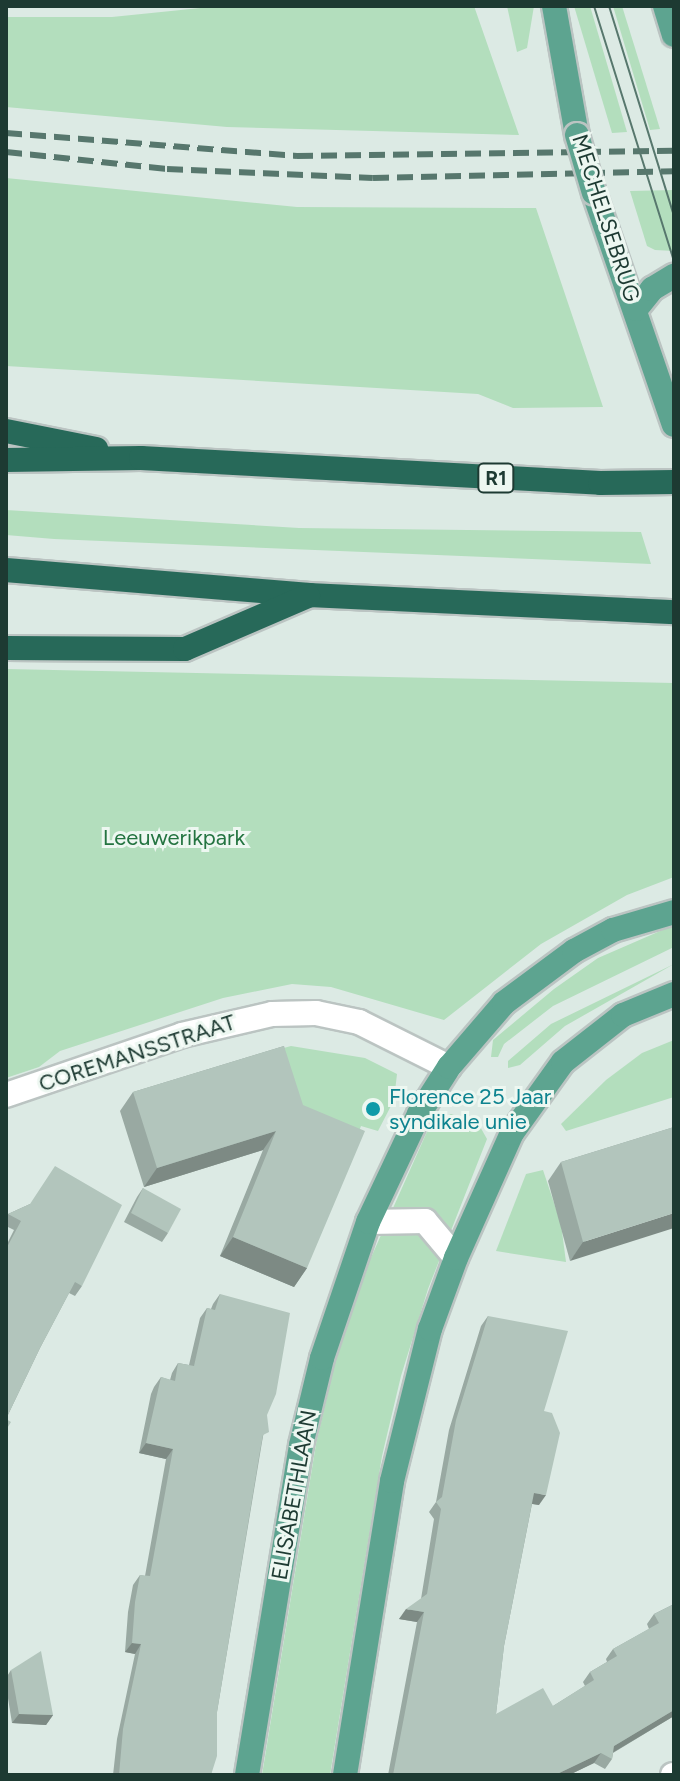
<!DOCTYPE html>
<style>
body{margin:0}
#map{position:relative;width:680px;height:1781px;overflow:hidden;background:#dceae4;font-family:Figtree,sans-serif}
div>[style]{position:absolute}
.green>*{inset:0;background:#b3debd}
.roads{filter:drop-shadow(2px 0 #bbc4c2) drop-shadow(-2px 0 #bbc4c2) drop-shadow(0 2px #bbc4c2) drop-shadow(0 -2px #bbc4c2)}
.minor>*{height:24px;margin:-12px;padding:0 12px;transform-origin:12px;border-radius:12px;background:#fff}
.major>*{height:24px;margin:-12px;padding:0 12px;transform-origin:12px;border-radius:12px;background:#5da490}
.highway>*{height:24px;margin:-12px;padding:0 12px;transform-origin:12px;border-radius:12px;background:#276959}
.tram>*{height:2px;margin:-1px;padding:0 1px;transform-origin:1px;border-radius:1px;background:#57776d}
.rail>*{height:6px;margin-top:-3px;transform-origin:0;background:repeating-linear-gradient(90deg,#57776d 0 16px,transparent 0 24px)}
.bridges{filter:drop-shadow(2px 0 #bbc4c2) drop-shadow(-2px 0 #bbc4c2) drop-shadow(0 2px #bbc4c2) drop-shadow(0 -2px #bbc4c2)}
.major-bridge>*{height:24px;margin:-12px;padding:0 12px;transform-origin:12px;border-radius:12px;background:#5da490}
.wall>*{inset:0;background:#99a9a2}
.shaded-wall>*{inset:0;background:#7d8a84}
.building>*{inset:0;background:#b2c5bc}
.dots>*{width:22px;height:22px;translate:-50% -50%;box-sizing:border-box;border:4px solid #edf7f1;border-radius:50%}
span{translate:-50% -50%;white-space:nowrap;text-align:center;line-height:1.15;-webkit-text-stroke:6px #edf7f1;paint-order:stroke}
.shield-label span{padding:2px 6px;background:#edf7f1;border:2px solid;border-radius:6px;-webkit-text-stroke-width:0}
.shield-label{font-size:20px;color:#1d3a32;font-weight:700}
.street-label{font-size:22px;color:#1d3a32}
.park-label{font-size:22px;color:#247441}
.culture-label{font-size:22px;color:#0d838f}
.left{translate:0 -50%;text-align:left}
.frame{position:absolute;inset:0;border:8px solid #1d3a32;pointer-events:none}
</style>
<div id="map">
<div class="green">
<div style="clip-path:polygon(220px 6px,474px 6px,519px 135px,227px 127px,6px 107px,6px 17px,112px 17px)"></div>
<div style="clip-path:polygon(507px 6px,534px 6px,527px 48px,517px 52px)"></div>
<div style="clip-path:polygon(574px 6px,590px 6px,627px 132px,612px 133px)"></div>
<div style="clip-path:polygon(613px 6px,622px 6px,660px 129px,650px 130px)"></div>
<div style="clip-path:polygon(6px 178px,297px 207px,536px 208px,603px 407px,513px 408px,478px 394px,6px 366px)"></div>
<div style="clip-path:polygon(674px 190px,674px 251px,655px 250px,647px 246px,630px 191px)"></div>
<div style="clip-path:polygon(6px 510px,299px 528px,641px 532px,651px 564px,54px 539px,6px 535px)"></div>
<div style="clip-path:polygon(6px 669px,674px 683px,674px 877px,627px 895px,541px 944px,444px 1020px,331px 987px,292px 984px,223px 998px,60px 1051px,39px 1067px,6px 1078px)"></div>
<div style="clip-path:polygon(674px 925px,674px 947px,553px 1006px,504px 1044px,498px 1057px,491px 1057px,493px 1040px,554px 989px,598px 958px)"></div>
<div style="clip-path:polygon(674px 964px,565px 1026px,520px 1065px,508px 1068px,508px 1061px,551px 1024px)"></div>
<div style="clip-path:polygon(674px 1040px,674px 1097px,566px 1131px,561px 1124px,606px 1080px,642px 1053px)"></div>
<div style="clip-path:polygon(291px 1046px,365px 1058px,397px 1074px,394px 1100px,378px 1131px,361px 1126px,352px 1150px,289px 1124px,269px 1052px)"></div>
<div style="clip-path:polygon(451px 1114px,478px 1123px,487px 1139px,428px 1289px,401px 1376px,382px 1456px,330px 1775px,262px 1775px,316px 1444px,335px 1363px,365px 1271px,430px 1125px)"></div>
<div style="clip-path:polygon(543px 1170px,561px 1224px,566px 1262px,496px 1251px,526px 1174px)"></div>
</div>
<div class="roads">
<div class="minor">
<div style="left:6px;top:1095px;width:186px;rotate:-18.8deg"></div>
<div style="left:182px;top:1035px;width:92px;rotate:-13.1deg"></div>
<div style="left:272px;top:1014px;width:44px;rotate:-1.3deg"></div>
<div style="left:316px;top:1013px;width:44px;rotate:11.8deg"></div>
<div style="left:359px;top:1022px;width:101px;rotate:26.6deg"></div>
<div style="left:368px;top:1222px;width:57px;rotate:-1deg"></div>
<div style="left:425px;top:1221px;width:48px;rotate:50deg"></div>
<div style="left:673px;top:1775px;width:1px"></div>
</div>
<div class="major">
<div style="left:554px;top:6px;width:131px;rotate:79.9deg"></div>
<div style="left:665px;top:6px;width:30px;rotate:73deg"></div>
<div style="left:594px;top:193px;width:245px;rotate:71deg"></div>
<div style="left:636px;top:309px;width:26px;rotate:-51deg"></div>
<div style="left:652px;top:289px;width:26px;rotate:-31deg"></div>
<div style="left:247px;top:1775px;width:334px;rotate:-80.7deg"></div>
<div style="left:301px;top:1445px;width:89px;rotate:-76.4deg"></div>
<div style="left:322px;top:1358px;width:144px;rotate:-71.3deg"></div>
<div style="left:368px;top:1222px;width:119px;rotate:-64.7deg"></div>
<div style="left:419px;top:1114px;width:56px;rotate:-57.4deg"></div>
<div style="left:449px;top:1067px;width:84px;rotate:-49.3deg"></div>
<div style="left:504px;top:1003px;width:87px;rotate:-36.6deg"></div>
<div style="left:574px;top:951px;width:44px;rotate:-28.3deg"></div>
<div style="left:613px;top:930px;width:64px;rotate:-16.4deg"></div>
<div style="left:345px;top:1775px;width:298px;rotate:-80.9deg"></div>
<div style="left:392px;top:1481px;width:157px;rotate:-76deg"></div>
<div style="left:430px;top:1329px;width:76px;rotate:-69.9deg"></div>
<div style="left:456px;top:1258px;width:137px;rotate:-65.9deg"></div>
<div style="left:512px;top:1133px;width:87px;rotate:-54.3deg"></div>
<div style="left:563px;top:1062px;width:76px;rotate:-38.1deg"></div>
<div style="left:623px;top:1015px;width:55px;rotate:-22.4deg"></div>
</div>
<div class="highway">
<div style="left:6px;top:431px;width:92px;rotate:11.3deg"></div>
<div style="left:6px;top:460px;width:135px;rotate:-0.8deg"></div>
<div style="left:141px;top:458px;width:460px;rotate:3.1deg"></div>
<div style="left:600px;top:483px;width:74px;rotate:-0.8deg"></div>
<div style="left:6px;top:570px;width:305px;rotate:4.7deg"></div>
<div style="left:310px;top:595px;width:364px;rotate:2.7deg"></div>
<div style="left:6px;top:648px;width:179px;rotate:0.3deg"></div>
<div style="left:185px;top:649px;width:134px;rotate:-23.3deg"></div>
</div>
</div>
<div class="tram">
<div style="left:594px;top:6px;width:267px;rotate:72.6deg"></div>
<div style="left:609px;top:6px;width:220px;rotate:72.8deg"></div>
</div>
<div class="rail">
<div style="left:6px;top:133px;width:292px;rotate:4.5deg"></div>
<div style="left:297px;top:156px;width:377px;rotate:-0.8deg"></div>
<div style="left:6px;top:152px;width:162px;rotate:6deg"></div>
<div style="left:167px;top:169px;width:206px;rotate:2.5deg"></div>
<div style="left:373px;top:178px;width:301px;rotate:-1.3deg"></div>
</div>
<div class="bridges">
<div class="major-bridge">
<div style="left:577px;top:135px;width:60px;rotate:73.7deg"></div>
</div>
</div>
<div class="wall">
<div style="clip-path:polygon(284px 1046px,307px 1268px,294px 1287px,220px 1256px,263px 1150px,144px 1187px,120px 1111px,133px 1092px)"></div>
<div style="clip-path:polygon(674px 1127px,570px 1261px,548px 1181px,561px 1162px)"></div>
<div style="clip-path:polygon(143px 1188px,168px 1233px,162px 1242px,124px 1222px,137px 1197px)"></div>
<div style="clip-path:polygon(30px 1204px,82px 1286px,75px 1296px,69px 1293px,40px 1348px,6px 1419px,6px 1246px,14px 1230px,6px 1226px,6px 1216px,8px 1214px)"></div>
<div style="clip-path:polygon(220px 1294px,267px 1415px,262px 1442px,217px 1712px,211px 1775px,113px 1775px,117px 1739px,135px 1654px,125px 1652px,128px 1612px,133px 1585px,140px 1575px,145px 1576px,166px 1459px,139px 1453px,151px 1394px,154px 1387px,161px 1377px,170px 1380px,172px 1373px,178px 1363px,189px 1365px,200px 1318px,207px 1308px,211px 1309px,213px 1304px)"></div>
<div style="clip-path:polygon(488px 1316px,544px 1411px,539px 1505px,532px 1504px,504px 1646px,496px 1714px,553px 1706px,585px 1686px,583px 1682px,590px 1672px,607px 1662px,606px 1659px,613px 1649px,649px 1629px,647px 1624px,654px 1614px,674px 1604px,674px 1716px,613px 1753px,612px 1759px,605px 1769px,594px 1763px,569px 1775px,388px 1775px,417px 1622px,399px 1619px,421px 1599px,434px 1519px,429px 1512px,436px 1502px,449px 1430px,481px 1326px)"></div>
<div style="clip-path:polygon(11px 1670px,53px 1715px,46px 1725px,12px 1723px,6px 1686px,6px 1678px)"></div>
</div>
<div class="shaded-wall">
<div style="clip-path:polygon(276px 1131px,263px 1150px,144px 1187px,157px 1168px)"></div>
<div style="clip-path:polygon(674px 1213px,674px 1228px,570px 1261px,583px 1242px)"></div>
<div style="clip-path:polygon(233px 1237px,307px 1268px,294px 1287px,220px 1256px)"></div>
<div style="clip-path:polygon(146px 1443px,173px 1449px,166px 1459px,139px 1453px)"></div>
<div style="clip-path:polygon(534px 1493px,546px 1495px,539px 1505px,527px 1503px)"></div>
<div style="clip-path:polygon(406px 1609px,424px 1612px,417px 1622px,399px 1619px)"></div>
<div style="clip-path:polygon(132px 1643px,141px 1644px,135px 1654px,125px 1652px)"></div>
<div style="clip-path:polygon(674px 1710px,674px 1716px,607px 1756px,614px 1746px)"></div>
<div style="clip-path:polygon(19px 1714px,53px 1715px,46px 1725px,12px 1723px)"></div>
<div style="clip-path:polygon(601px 1753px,594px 1763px,569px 1775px,555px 1775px)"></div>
</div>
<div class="building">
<div style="clip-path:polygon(284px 1046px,303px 1105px,365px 1131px,307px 1268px,233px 1237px,276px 1131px,157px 1168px,133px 1092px)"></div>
<div style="clip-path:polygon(674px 1127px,674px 1213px,583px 1242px,561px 1162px)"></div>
<div style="clip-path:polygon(55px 1166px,122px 1205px,82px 1286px,75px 1282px,40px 1348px,6px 1419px,6px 1249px,21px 1221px,8px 1214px,30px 1204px)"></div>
<div style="clip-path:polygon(143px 1188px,181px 1209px,168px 1233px,131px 1213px)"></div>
<div style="clip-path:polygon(220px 1294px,290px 1313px,276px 1394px,267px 1415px,269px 1432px,263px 1435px,260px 1451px,217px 1712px,217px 1756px,211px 1775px,119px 1775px,123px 1729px,141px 1644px,132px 1643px,135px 1602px,140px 1575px,150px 1576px,173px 1449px,146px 1443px,161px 1377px,175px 1381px,178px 1363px,194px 1366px,207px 1308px,215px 1310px)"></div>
<div style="clip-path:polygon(488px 1316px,568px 1331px,544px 1411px,552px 1413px,560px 1433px,546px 1495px,534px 1493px,504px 1646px,496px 1714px,543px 1688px,553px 1706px,594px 1680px,590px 1672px,617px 1656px,613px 1649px,659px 1623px,654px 1614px,674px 1604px,674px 1710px,614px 1746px,612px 1759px,601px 1753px,555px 1775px,393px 1775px,424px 1612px,406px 1609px,427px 1594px,441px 1509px,436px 1502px,442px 1497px,456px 1420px)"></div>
<div style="clip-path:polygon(6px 1419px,11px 1422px,6px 1430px)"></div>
<div style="clip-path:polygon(41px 1651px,53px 1715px,19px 1714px,11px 1670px)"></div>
</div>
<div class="dots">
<div style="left:373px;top:1109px;background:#0f9aa8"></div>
</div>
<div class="shield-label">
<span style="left:496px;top:478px">R1</span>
</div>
<div class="street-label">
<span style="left:606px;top:218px;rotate:72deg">MECHELSEBRUG</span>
<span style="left:137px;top:1053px;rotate:-18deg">COREMANSSTRAAT</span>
<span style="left:294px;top:1495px;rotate:-80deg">ELISABETHLAAN</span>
</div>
<div class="park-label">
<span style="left:174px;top:838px">Leeuwerikpark</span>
</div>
<div class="culture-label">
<span class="left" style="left:389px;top:1109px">Florence 25 Jaar<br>syndikale unie</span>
</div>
<div class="frame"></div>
</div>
